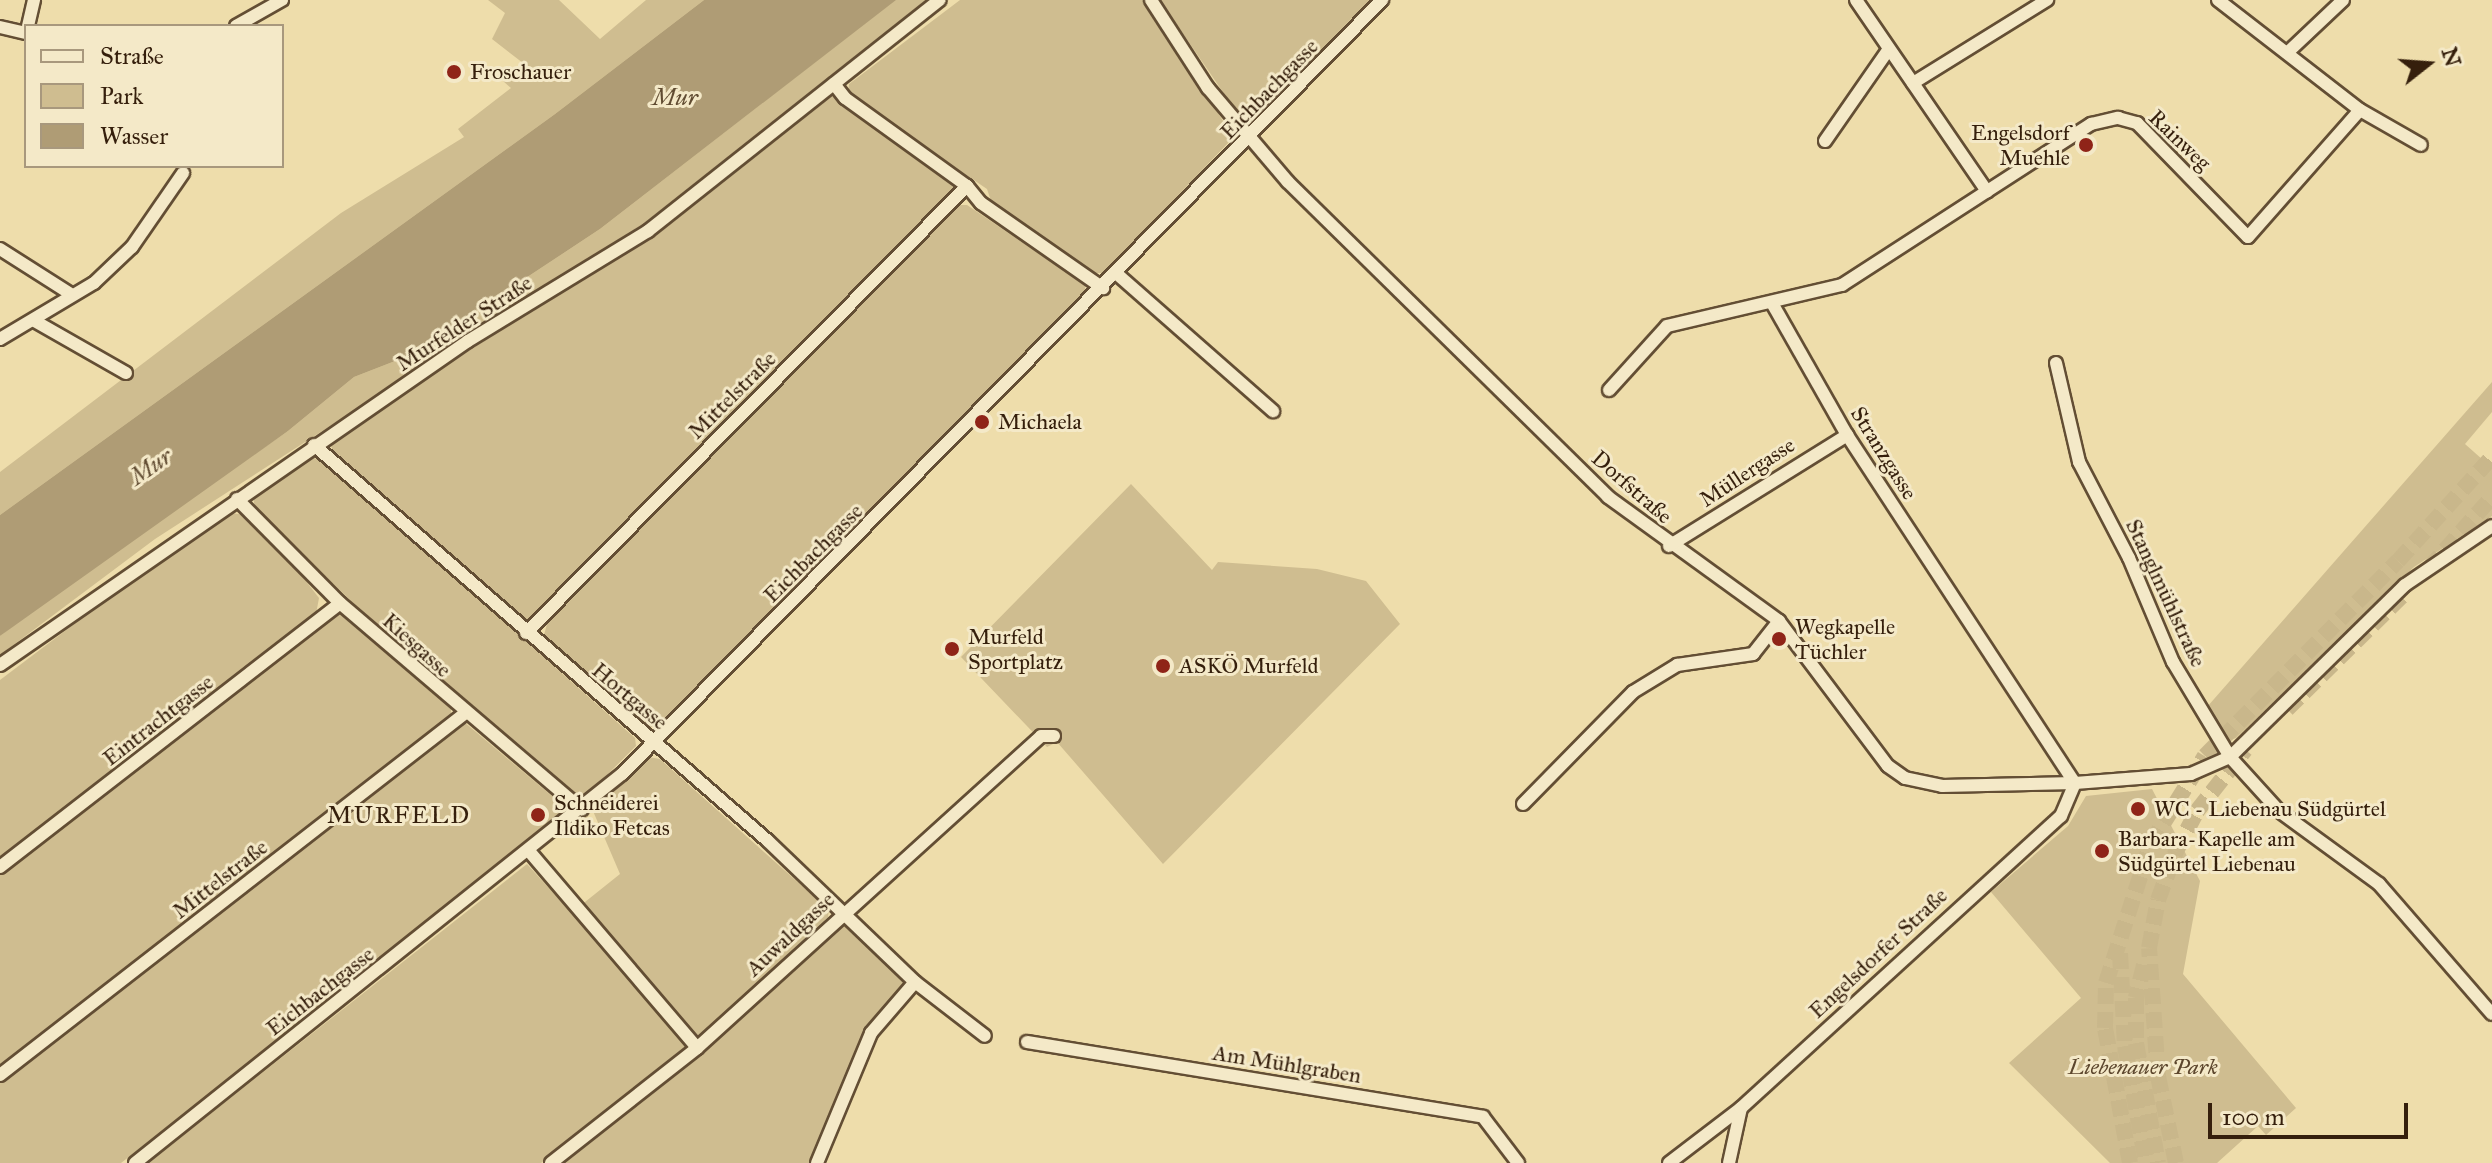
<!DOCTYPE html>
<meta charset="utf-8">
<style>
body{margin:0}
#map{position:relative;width:2492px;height:1163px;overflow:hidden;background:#eeddab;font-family:"IM FELL Great Primer",serif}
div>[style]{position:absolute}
.green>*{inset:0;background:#cfbd90}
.water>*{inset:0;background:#af9c75}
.major-tunnel>*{height:16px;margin-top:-8px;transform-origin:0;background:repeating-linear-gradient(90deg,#c9b78b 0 16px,transparent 0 24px)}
.roads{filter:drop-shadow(2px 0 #634e34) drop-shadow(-2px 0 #634e34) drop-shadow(0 2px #634e34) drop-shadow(0 -2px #634e34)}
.minor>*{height:12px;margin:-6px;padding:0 6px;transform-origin:6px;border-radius:6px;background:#f4e9c8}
.dots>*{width:22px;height:22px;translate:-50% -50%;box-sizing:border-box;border:4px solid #f4e9c8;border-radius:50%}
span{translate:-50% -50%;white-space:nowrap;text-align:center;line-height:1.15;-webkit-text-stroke:6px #f4e9c8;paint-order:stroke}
.poi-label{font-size:22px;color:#351f0c}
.left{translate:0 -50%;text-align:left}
.right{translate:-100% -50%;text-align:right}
.street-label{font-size:22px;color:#351f0c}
.park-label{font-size:22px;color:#5c462d;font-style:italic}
.water-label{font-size:24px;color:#604b31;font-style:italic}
.neighbourhood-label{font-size:24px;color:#351f0c;letter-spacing:2px}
.legend{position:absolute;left:24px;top:24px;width:260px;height:144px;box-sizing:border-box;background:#f4e9c8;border:2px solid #a8987d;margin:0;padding:10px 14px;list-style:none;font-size:24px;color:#351f0c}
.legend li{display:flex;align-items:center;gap:16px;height:40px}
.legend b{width:40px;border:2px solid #a8987d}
.north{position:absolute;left:2388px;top:24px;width:80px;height:80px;-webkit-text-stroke:6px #f4e9c8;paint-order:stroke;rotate:73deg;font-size:22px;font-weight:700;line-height:32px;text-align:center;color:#351f0c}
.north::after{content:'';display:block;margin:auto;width:28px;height:36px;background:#351f0c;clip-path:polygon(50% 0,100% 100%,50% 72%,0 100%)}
.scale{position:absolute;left:2208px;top:1103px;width:200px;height:36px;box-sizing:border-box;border:4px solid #351f0c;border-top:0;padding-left:10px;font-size:24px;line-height:28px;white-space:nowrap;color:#351f0c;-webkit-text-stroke:6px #f4e9c8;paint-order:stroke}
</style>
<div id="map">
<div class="green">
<div style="clip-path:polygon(488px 0,559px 0,600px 39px,646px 0,704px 0,555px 114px,0 515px,0 472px,341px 213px,464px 137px,458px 129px,511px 88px,503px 81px,523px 63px,492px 39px,505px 13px)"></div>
<div style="clip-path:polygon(895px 0,930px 0,646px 222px,155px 539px,0 655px,0 636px,65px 585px,288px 431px,354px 377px,408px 356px,600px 229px)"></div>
<div style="clip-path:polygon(960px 0,1144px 0,1231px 133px,1230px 141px,1104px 273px,1094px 273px,992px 204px,987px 189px,848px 95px,849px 84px)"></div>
<div style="clip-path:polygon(1160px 0,1370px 0,1252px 120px,1240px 117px)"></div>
<div style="clip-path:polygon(832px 96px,953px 180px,954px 189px,530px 624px,332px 449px,330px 442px,388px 402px,648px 237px)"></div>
<div style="clip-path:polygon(958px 205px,967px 205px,1085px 285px,1086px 294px,656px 727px,647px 727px,544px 635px,547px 624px)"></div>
<div style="clip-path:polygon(2492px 382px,2492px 412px,2465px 444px,2492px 468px,2492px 516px,2414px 567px,2236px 738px,2222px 743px,2207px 707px)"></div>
<div style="clip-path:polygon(311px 457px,323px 461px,635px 738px,636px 746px,587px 795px,576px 797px,406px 653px,255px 509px,253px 495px)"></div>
<div style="clip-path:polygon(1131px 484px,1212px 570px,1218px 562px,1317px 569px,1366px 581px,1400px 624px,1163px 864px,1057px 742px,1047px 747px,961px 657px)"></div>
<div style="clip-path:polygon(232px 513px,244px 515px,282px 550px,319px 598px,316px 614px,0 858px,0 680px,155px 563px)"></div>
<div style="clip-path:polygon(338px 613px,347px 613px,451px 708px,451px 715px,0 1067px,0 874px)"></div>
<div style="clip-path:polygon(463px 721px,565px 807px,564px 814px,121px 1163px,0 1163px,0 1081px)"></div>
<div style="clip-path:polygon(648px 757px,660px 759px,829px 910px,828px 917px,698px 1037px,684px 1030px,580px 906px,620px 874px,593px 811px)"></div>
<div style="clip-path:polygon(2152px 789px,2200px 881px,2183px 974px,2296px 1108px,2266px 1135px,2258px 1126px,2217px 1163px,2110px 1163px,2009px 1063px,2081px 998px,1991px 892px,2068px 826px,2086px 796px)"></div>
<div style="clip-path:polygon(527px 864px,686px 1039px,686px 1047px,658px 1071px,541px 1163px,148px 1163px)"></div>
<div style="clip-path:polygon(842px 920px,903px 976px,903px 984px,870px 1025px,811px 1163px,560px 1163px)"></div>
</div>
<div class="water">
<div style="clip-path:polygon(704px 0,896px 0,600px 229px,408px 356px,354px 377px,288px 431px,0 636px,0 515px,555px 114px)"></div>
</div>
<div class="major-tunnel">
<div style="left:2429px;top:568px;width:95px;rotate:-48.4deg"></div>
<div style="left:2287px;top:709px;width:161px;rotate:-44.5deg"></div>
<div style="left:2120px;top:953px;width:93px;rotate:86.9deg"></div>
<div style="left:2125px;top:1046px;width:119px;rotate:79.8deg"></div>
<div style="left:2144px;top:965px;width:34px;rotate:104deg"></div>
<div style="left:2136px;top:998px;width:45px;rotate:90deg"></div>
<div style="left:2136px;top:1043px;width:122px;rotate:79.6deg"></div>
<div style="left:2130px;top:1163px;width:137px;rotate:-100.5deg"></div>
<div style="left:2105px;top:1028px;width:45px;rotate:-88.7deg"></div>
<div style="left:2106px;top:983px;width:147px;rotate:-72.2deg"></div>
<div style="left:2151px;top:843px;width:102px;rotate:-58.2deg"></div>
<div style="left:2205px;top:756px;width:274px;rotate:-45.3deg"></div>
<div style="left:2398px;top:561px;width:140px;rotate:-47.9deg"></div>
<div style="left:2176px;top:1163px;width:89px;rotate:-101.7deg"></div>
<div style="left:2158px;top:1076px;width:128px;rotate:-94deg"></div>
<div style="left:2149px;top:948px;width:49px;rotate:-79.4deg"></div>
<div style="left:2158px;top:900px;width:52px;rotate:-69.8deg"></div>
<div style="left:2176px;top:851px;width:45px;rotate:-62.3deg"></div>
<div style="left:2197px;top:811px;width:78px;rotate:-51.8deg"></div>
</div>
<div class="roads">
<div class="minor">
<div style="left:1151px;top:0;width:105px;rotate:57.1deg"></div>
<div style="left:1208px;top:88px;width:123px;rotate:49.6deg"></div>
<div style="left:1288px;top:182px;width:449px;rotate:44.5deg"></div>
<div style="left:1608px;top:497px;width:211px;rotate:35.9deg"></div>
<div style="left:1779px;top:621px;width:181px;rotate:53.1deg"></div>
<div style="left:1888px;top:766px;width:21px;rotate:35deg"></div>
<div style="left:1905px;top:778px;width:38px;rotate:12deg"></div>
<div style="left:1942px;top:786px;width:133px;rotate:-1.3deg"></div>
<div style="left:2075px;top:783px;width:116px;rotate:-4.4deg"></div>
<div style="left:2191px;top:774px;width:43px;rotate:-23.6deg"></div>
<div style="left:2230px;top:757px;width:245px;rotate:-44.5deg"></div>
<div style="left:2405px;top:585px;width:105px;rotate:-34.1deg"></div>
<div style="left:1856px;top:0;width:232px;rotate:55.6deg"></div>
<div style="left:2218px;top:0;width:180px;rotate:37.8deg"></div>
<div style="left:2360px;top:110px;width:70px;rotate:29.8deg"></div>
<div style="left:28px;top:26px;width:27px;rotate:-77deg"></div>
<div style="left:236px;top:26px;width:53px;rotate:-29.5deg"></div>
<div style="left:0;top:27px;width:27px;rotate:13deg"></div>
<div style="left:2287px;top:53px;width:77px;rotate:-43.4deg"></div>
<div style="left:1913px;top:83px;width:158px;rotate:-31.8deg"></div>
<div style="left:1825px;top:141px;width:112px;rotate:-55.2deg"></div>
<div style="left:967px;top:186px;width:22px;rotate:51deg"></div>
<div style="left:981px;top:203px;width:149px;rotate:34.9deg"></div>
<div style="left:0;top:249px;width:82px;rotate:32.5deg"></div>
<div style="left:1117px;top:274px;width:208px;rotate:41.3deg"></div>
<div style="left:1772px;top:303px;width:152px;rotate:60.4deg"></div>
<div style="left:1847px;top:435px;width:416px;rotate:56.8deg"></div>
<div style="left:33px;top:320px;width:107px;rotate:29.7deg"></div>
<div style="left:0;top:339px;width:109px;rotate:-30.8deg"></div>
<div style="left:94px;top:283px;width:52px;rotate:-43.5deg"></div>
<div style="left:132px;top:247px;width:90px;rotate:-55.4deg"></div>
<div style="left:2056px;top:363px;width:102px;rotate:76.9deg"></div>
<div style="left:2079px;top:462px;width:108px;rotate:62.5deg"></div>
<div style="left:2129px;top:558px;width:113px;rotate:67.1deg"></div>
<div style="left:2173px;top:662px;width:111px;rotate:59deg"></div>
<div style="left:2230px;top:757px;width:73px;rotate:47.8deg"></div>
<div style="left:2279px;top:811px;width:124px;rotate:36.1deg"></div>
<div style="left:2379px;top:884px;width:172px;rotate:49deg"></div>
<div style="left:1609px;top:390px;width:86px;rotate:-47.8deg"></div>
<div style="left:1667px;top:326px;width:180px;rotate:-13.2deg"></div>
<div style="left:1842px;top:285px;width:297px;rotate:-32.9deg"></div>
<div style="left:2091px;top:124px;width:28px;rotate:-13deg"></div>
<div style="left:2118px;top:118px;width:20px;rotate:15deg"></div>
<div style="left:2137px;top:123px;width:159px;rotate:45.8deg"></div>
<div style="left:2248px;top:237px;width:169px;rotate:-48.6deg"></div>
<div style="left:314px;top:445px;width:602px;rotate:41.1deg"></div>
<div style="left:768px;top:841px;width:204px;rotate:43.8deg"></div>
<div style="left:237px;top:499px;width:146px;rotate:45.3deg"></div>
<div style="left:340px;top:603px;width:318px;rotate:40.5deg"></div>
<div style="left:1669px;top:546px;width:210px;rotate:-31.9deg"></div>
<div style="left:526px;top:633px;width:628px;rotate:-45.39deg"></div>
<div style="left:967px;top:186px;width:150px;rotate:-144.2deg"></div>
<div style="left:845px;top:98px;width:18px;rotate:-128deg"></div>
<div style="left:0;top:665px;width:569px;rotate:-34.7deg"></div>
<div style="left:468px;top:341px;width:211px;rotate:-31.4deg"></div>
<div style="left:648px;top:231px;width:372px;rotate:-38.4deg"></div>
<div style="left:1523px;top:804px;width:157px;rotate:-45.5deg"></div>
<div style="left:1633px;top:692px;width:52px;rotate:-31.5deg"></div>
<div style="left:1677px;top:665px;width:77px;rotate:-8.2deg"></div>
<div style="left:1753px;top:654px;width:42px;rotate:-51.8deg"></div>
<div style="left:529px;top:851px;width:259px;rotate:49.5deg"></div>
<div style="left:0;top:867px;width:430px;rotate:-37.8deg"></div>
<div style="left:1027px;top:1042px;width:462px;rotate:9.3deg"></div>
<div style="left:1483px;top:1117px;width:58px;rotate:52.7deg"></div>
<div style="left:0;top:1075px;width:588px;rotate:-37.88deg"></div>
<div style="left:135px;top:1163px;width:623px;rotate:-38.62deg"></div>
<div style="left:622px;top:774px;width:1085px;rotate:-45.52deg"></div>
<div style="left:551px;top:1163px;width:186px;rotate:-38.2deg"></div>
<div style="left:697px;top:1048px;width:464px;rotate:-42.2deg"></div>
<div style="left:1041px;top:736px;width:13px"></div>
<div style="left:817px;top:1163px;width:141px;rotate:-67.4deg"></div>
<div style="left:871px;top:1033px;width:67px;rotate:-49.2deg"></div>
<div style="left:915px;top:982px;width:88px;rotate:37.6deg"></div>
<div style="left:1669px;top:1163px;width:91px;rotate:-37.4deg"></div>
<div style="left:1729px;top:1163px;width:56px;rotate:-77.7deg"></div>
<div style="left:1741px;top:1108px;width:433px;rotate:-42.4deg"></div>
<div style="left:2061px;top:816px;width:36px;rotate:-67deg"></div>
</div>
</div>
<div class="dots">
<div style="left:454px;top:72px;background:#8f2418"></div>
<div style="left:2086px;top:145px;background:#8f2418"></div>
<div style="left:982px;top:422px;background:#8f2418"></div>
<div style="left:1779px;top:639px;background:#8f2418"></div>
<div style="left:952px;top:649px;background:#8f2418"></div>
<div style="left:1163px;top:666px;background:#8f2418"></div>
<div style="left:2138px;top:809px;background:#8f2418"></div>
<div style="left:538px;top:815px;background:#8f2418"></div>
<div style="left:2102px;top:851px;background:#8f2418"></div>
</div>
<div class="poi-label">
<span class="left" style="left:470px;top:72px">Froschauer</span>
<span class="right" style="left:2070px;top:145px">Engelsdorf<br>Muehle</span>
<span class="left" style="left:998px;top:422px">Michaela</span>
<span class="left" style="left:1795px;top:639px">Wegkapelle<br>Tüchler</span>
<span class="left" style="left:968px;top:649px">Murfeld<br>Sportplatz</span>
<span class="left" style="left:1179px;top:666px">ASKÖ Murfeld</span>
<span class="left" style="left:554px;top:815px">Schneiderei<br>Ildiko Fetcas</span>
<span class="left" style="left:2154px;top:809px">WC - Liebenau Südgürtel</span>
<span class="left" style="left:2118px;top:851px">Barbara-Kapelle am<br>Südgürtel Liebenau</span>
</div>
<div class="street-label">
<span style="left:1269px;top:89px;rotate:-46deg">Eichbachgasse</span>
<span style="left:2180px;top:140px;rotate:44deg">Rainweg</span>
<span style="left:464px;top:323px;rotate:-33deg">Murfelder Straße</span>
<span style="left:732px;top:395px;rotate:-45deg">Mittelstraße</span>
<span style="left:1884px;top:453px;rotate:58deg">Stranzgasse</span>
<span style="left:1747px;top:472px;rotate:-33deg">Müllergasse</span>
<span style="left:1632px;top:487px;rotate:41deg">Dorfstraße</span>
<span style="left:813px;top:553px;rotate:-45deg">Eichbachgasse</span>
<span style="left:2166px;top:593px;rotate:65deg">Stanglmühlstraße</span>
<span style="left:417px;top:645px;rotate:42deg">Kiesgasse</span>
<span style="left:630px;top:696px;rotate:40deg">Hortgasse</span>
<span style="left:158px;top:720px;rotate:-38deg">Eintrachtgasse</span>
<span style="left:220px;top:879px;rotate:-38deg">Mittelstraße</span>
<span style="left:790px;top:934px;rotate:-43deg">Auwaldgasse</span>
<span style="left:1878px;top:953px;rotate:-43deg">Engelsdorfer Straße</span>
<span style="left:320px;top:991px;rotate:-38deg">Eichbachgasse</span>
<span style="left:1287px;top:1064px;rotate:9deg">Am Mühlgraben</span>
</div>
<div class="park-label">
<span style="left:2143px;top:1067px">Liebenauer Park</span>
</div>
<div class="water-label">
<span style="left:675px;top:98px">Mur</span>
<span style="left:151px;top:467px;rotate:-35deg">Mur</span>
</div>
<div class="neighbourhood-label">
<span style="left:399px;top:816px">MURFELD</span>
</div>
<ul class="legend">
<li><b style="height:10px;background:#f4e9c8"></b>Straße</li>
<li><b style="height:22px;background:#cfbd90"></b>Park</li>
<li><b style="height:22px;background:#af9c75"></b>Wasser</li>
</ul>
<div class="north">N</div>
<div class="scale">100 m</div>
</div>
